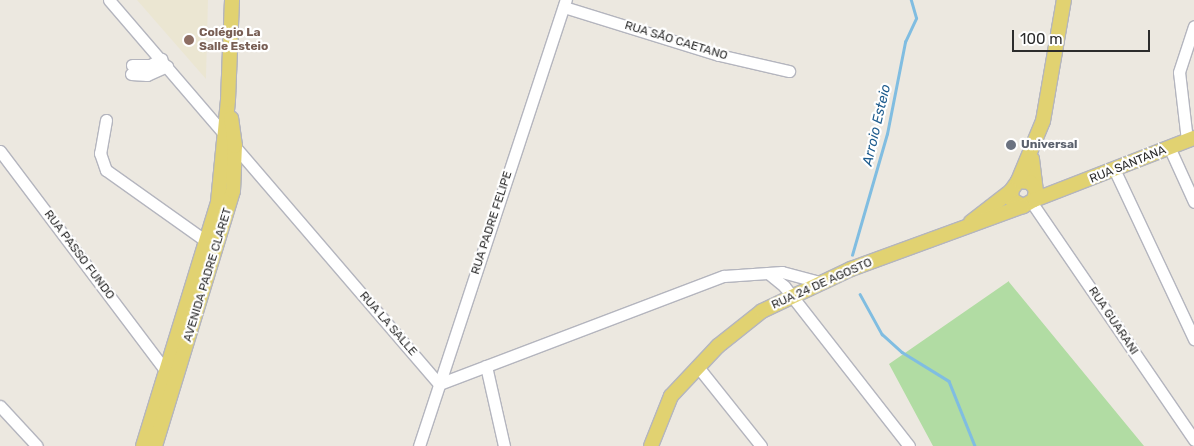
<!DOCTYPE html>
<meta charset="utf-8">
<style>
body{margin:0}
#map{position:relative;width:1194px;height:446px;overflow:hidden;background:#ece8e0;font-family:Rubik,sans-serif}
div>[style]{position:absolute}
.education>*{inset:0;background:#ebe6d2}
.green>*{inset:0;background:#b1dca3}
.stream>*{height:2.5px;margin:-1.25px;padding:0 1.25px;transform-origin:1.25px;border-radius:1.25px;background:#80bde1}
.roads{filter:drop-shadow(1px 0 #b4b5be) drop-shadow(-1px 0 #b4b5be) drop-shadow(0 1px #b4b5be) drop-shadow(0 -1px #b4b5be)}
.minor>*{height:11px;margin:-5.5px;padding:0 5.5px;transform-origin:5.5px;border-radius:5.5px;background:#fff}
.major>*{height:14px;margin:-7px;padding:0 7px;transform-origin:7px;border-radius:7px;background:#e1d271}
.dots>*{width:14px;height:14px;translate:-50% -50%;box-sizing:border-box;border:2px solid #fff;border-radius:50%}
span{translate:-50% -50%;white-space:nowrap;text-align:center;line-height:1.15;-webkit-text-stroke:4.5px #fff;paint-order:stroke}
.education-label{font-size:12px;color:#785e54;font-weight:700}
.left{translate:0 -50%;text-align:left}
.street-label{font-size:12px;color:#2c2c2c}
.worship-label{font-size:12px;color:#5b616d;font-weight:700}
.water-label{font-size:14px;color:#1e5c8e;font-style:italic}
.scale{position:absolute;left:1012px;top:30px;width:138px;height:22px;box-sizing:border-box;border:2px solid #2c2c2c;border-top:0;padding-left:6px;font-size:15px;line-height:18px;white-space:nowrap;color:#2c2c2c;-webkit-text-stroke:4px #fff;paint-order:stroke}
</style>
<div id="map">
<div class="education">
<div style="clip-path:polygon(137px 0,208px 0,206px 79px)"></div>
</div>
<div class="green">
<div style="clip-path:polygon(1009px 281px,1009px 282px,1144px 446px,933px 446px,889px 364px)"></div>
</div>
<div class="stream">
<div style="left:852px;top:255px;width:126px;rotate:-73.9deg"></div>
<div style="left:887px;top:134px;width:94px;rotate:-78.9deg"></div>
<div style="left:905px;top:42px;width:26px;rotate:-65deg"></div>
<div style="left:916px;top:18px;width:19px;rotate:-106deg"></div>
<div style="left:860px;top:294px;width:46px;rotate:61.2deg"></div>
<div style="left:882px;top:334px;width:27px;rotate:42deg"></div>
<div style="left:902px;top:352px;width:55px;rotate:31.7deg"></div>
<div style="left:949px;top:381px;width:70px;rotate:68.2deg"></div>
</div>
<div class="roads">
<div class="minor">
<div style="left:109px;top:0;width:506px;rotate:49.33deg"></div>
<div style="left:564px;top:7px;width:162px;rotate:17.2deg"></div>
<div style="left:719px;top:55px;width:72px;rotate:12.9deg"></div>
<div style="left:132px;top:65px;width:18px"></div>
<div style="left:150px;top:65px;width:13px;rotate:-29deg"></div>
<div style="left:131px;top:74px;width:16px;rotate:4deg"></div>
<div style="left:147px;top:75px;width:22px;rotate:-24deg"></div>
<div style="left:106px;top:120px;width:34px;rotate:100deg"></div>
<div style="left:100px;top:153px;width:18px;rotate:71deg"></div>
<div style="left:106px;top:170px;width:123px;rotate:35.4deg"></div>
<div style="left:1187px;top:140px;width:68px;rotate:-96.7deg"></div>
<div style="left:1179px;top:72px;width:48px;rotate:-71.9deg"></div>
<div style="left:1170px;top:149px;width:58px;rotate:65.6deg"></div>
<div style="left:0;top:151px;width:281px;rotate:53deg"></div>
<div style="left:1115px;top:171px;width:186px;rotate:64.8deg"></div>
<div style="left:1032px;top:203px;width:287px;rotate:55.6deg"></div>
<div style="left:768px;top:273px;width:21px;rotate:39deg"></div>
<div style="left:784px;top:286px;width:203px;rotate:52deg"></div>
<div style="left:486px;top:366px;width:82px;rotate:77.3deg"></div>
<div style="left:698px;top:367px;width:101px;rotate:51.4deg"></div>
<div style="left:439px;top:384px;width:305px;rotate:-20.8deg"></div>
<div style="left:724px;top:276px;width:58px;rotate:-3.9deg"></div>
<div style="left:782px;top:272px;width:39px;rotate:15deg"></div>
<div style="left:0;top:406px;width:54px;rotate:47.2deg"></div>
<div style="left:419px;top:446px;width:470px;rotate:-71.8deg"></div>
</div>
<div class="major">
<div style="left:1032px;top:159px;width:32px;rotate:83deg"></div>
<div style="left:1036px;top:191px;width:9px;rotate:103deg"></div>
<div style="left:1034px;top:200px;width:13px;rotate:151deg"></div>
<div style="left:1023px;top:206px;width:13px;rotate:-151deg"></div>
<div style="left:1012px;top:200px;width:9px;rotate:-96deg"></div>
<div style="left:1011px;top:191px;width:12px;rotate:-55deg"></div>
<div style="left:1018px;top:181px;width:12px;rotate:5deg"></div>
<div style="left:1030px;top:182px;width:8px;rotate:50deg"></div>
<div style="left:1018px;top:181px;width:65px;rotate:-67.4deg"></div>
<div style="left:1043px;top:121px;width:123px;rotate:-80.2deg"></div>
<div style="left:1034px;top:200px;width:172px;rotate:-21.2deg"></div>
<div style="left:971px;top:222px;width:51px;rotate:-37.8deg"></div>
<div style="left:143px;top:446px;width:255px;rotate:-72.9deg"></div>
<div style="left:218px;top:202px;width:102px;rotate:-84.4deg"></div>
<div style="left:228px;top:100px;width:100px;rotate:-87.7deg"></div>
<div style="left:155px;top:446px;width:267px;rotate:-73deg"></div>
<div style="left:233px;top:191px;width:45px;rotate:-87.5deg"></div>
<div style="left:235px;top:146px;width:28px;rotate:-98deg"></div>
<div style="left:651px;top:446px;width:54px;rotate:-68.2deg"></div>
<div style="left:671px;top:396px;width:69px;rotate:-46.8deg"></div>
<div style="left:718px;top:346px;width:56px;rotate:-38.5deg"></div>
<div style="left:762px;top:311px;width:98px;rotate:-25.3deg"></div>
<div style="left:851px;top:269px;width:183px;rotate:-20.1deg"></div>
</div>
</div>
<div class="dots">
<div style="left:189px;top:40px;background:#8d6e63"></div>
<div style="left:1011px;top:145px;background:#6b7280"></div>
</div>
<div class="education-label">
<span class="left" style="left:199px;top:40px">Colégio La<br>Salle Esteio</span>
</div>
<div class="street-label">
<span style="left:676px;top:41px;rotate:17deg">RUA SÃO CAETANO</span>
<span style="left:1128px;top:165px;rotate:-22deg">RUA SANTANA</span>
<span style="left:492px;top:223px;rotate:-72deg">RUA PADRE FELIPE</span>
<span style="left:79px;top:255px;rotate:53deg">RUA PASSO FUNDO</span>
<span style="left:208px;top:275px;rotate:-73deg">AVENIDA PADRE CLARET</span>
<span style="left:822px;top:284px;rotate:-24deg">RUA 24 DE AGOSTO</span>
<span style="left:1113px;top:321px;rotate:56deg">RUA GUARANI</span>
<span style="left:388px;top:324px;rotate:49deg">RUA LA SALLE</span>
</div>
<div class="worship-label">
<span class="left" style="left:1021px;top:145px">Universal</span>
</div>
<div class="water-label">
<span style="left:877px;top:125px;rotate:-77deg">Arroio Esteio</span>
</div>
<div class="scale">100 m</div>
</div>
